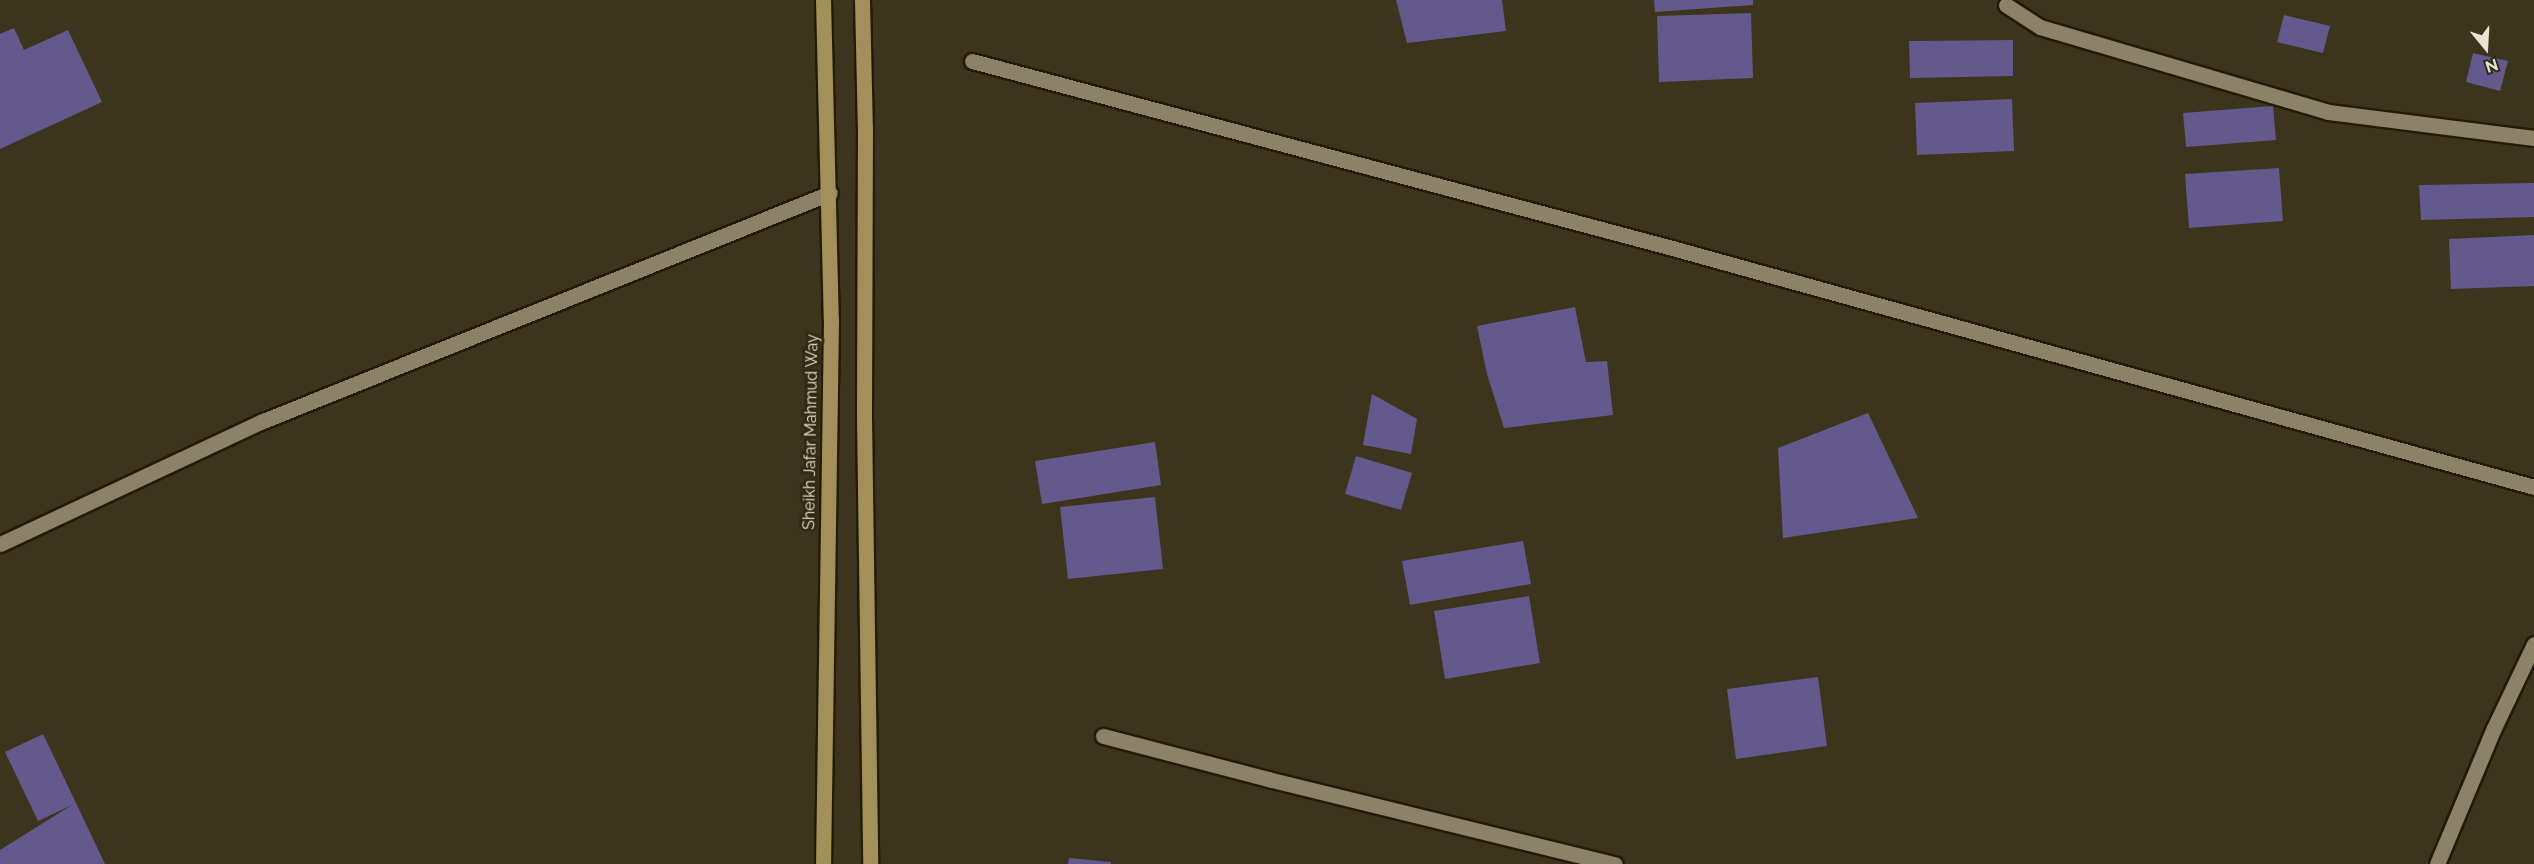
<!DOCTYPE html>
<style>
body{margin:0}
#map{position:relative;width:2534px;height:864px;overflow:hidden;background:#3c341c;font-family:Raleway,sans-serif}
div>[style]{position:absolute}
.building>*{inset:0;background:#63598c}
.roads{filter:drop-shadow(2px 0 #231b04) drop-shadow(-2px 0 #231b04) drop-shadow(0 2px #231b04) drop-shadow(0 -2px #231b04)}
.minor>*{height:15px;margin:-7.5px;padding:0 7.5px;transform-origin:7.5px;border-radius:7.5px;background:#8b8267}
.major>*{height:15px;margin:-7.5px;padding:0 7.5px;transform-origin:7.5px;border-radius:7.5px;background:#a2905a}
span{translate:-50% -50%;white-space:nowrap;text-align:center;line-height:1.15;-webkit-text-stroke:6px #322a12;paint-order:stroke}
.street-label{font-size:16px;color:#e8e3d4}
.north{position:absolute;left:2456px;top:18px;width:60px;height:60px;-webkit-text-stroke:4px #322a12;paint-order:stroke;rotate:162deg;font-size:16px;font-weight:700;line-height:24px;text-align:center;color:#e8e3d4}
.north::after{content:'';display:block;margin:auto;width:21px;height:27px;background:#e8e3d4;clip-path:polygon(50% 0,100% 100%,50% 72%,0 100%)}
</style>
<div id="map">
<div class="building">
<div style="clip-path:polygon(1396px 0,1502px 0,1506px 31px,1407px 43px)"></div>
<div style="clip-path:polygon(1654px 0,1753px 0,1753px 5px,1655px 12px)"></div>
<div style="clip-path:polygon(1751px 13px,1753px 78px,1659px 82px,1657px 16px)"></div>
<div style="clip-path:polygon(2284px 15px,2330px 26px,2323px 53px,2277px 42px)"></div>
<div style="clip-path:polygon(14px 28px,24px 50px,68px 30px,102px 102px,0 149px,0 34px)"></div>
<div style="clip-path:polygon(2013px 40px,2013px 76px,1910px 78px,1909px 41px)"></div>
<div style="clip-path:polygon(2473px 53px,2508px 61px,2500px 91px,2466px 82px)"></div>
<div style="clip-path:polygon(2012px 99px,2014px 151px,1917px 155px,1915px 103px)"></div>
<div style="clip-path:polygon(2273px 106px,2276px 140px,2186px 147px,2183px 113px)"></div>
<div style="clip-path:polygon(2279px 168px,2283px 221px,2189px 228px,2185px 174px)"></div>
<div style="clip-path:polygon(2534px 183px,2534px 217px,2421px 220px,2419px 185px)"></div>
<div style="clip-path:polygon(2534px 235px,2534px 286px,2451px 289px,2449px 239px)"></div>
<div style="clip-path:polygon(1575px 307px,1586px 362px,1607px 361px,1613px 415px,1504px 428px,1487px 374px,1477px 326px)"></div>
<div style="clip-path:polygon(1372px 394px,1417px 419px,1411px 454px,1363px 445px)"></div>
<div style="clip-path:polygon(1868px 413px,1918px 518px,1783px 538px,1778px 448px)"></div>
<div style="clip-path:polygon(1155px 442px,1161px 485px,1042px 504px,1035px 461px)"></div>
<div style="clip-path:polygon(1356px 456px,1412px 473px,1401px 510px,1345px 494px)"></div>
<div style="clip-path:polygon(1155px 497px,1163px 569px,1068px 579px,1060px 507px)"></div>
<div style="clip-path:polygon(1523px 541px,1531px 584px,1410px 605px,1402px 561px)"></div>
<div style="clip-path:polygon(1529px 596px,1540px 663px,1445px 679px,1434px 611px)"></div>
<div style="clip-path:polygon(1818px 677px,1827px 746px,1736px 759px,1727px 689px)"></div>
<div style="clip-path:polygon(43px 734px,76px 803px,105px 864px,0 864px,0 850px,72px 805px,38px 821px,5px 752px)"></div>
<div style="clip-path:polygon(1069px 858px,1111px 862px,1111px 864px,1068px 864px)"></div>
</div>
<div class="roads">
<div class="minor">
<div style="left:2006px;top:5px;width:40px;rotate:32.9deg"></div>
<div style="left:2040px;top:27px;width:300px;rotate:16.4deg"></div>
<div style="left:2328px;top:112px;width:208px;rotate:7.2deg"></div>
<div style="left:972px;top:61px;width:717px;rotate:14.95deg"></div>
<div style="left:1665px;top:246px;width:902px;rotate:15.5deg"></div>
<div style="left:0;top:544px;width:290px;rotate:-25.1deg"></div>
<div style="left:263px;top:421px;width:611px;rotate:-21.91deg"></div>
<div style="left:1103px;top:736px;width:171px;rotate:14.6deg"></div>
<div style="left:1268px;top:779px;width:357px;rotate:13.8deg"></div>
<div style="left:2437px;top:864px;width:147px;rotate:-67.3deg"></div>
<div style="left:2494px;top:728px;width:93px;rotate:-64.5deg"></div>
</div>
<div class="major">
<div style="left:823px;top:0;width:320px;rotate:88.6deg"></div>
<div style="left:831px;top:320px;width:544px;rotate:90.84deg"></div>
<div style="left:862px;top:0;width:128px;rotate:88.7deg"></div>
<div style="left:865px;top:128px;width:288px;rotate:90.2deg"></div>
<div style="left:864px;top:416px;width:448px;rotate:89.2deg"></div>
</div>
</div>
<div class="street-label">
<span style="left:811px;top:432px;rotate:-89deg">Sheikh Jafar Mahmud Way</span>
</div>
<div class="north">N</div>
</div>
